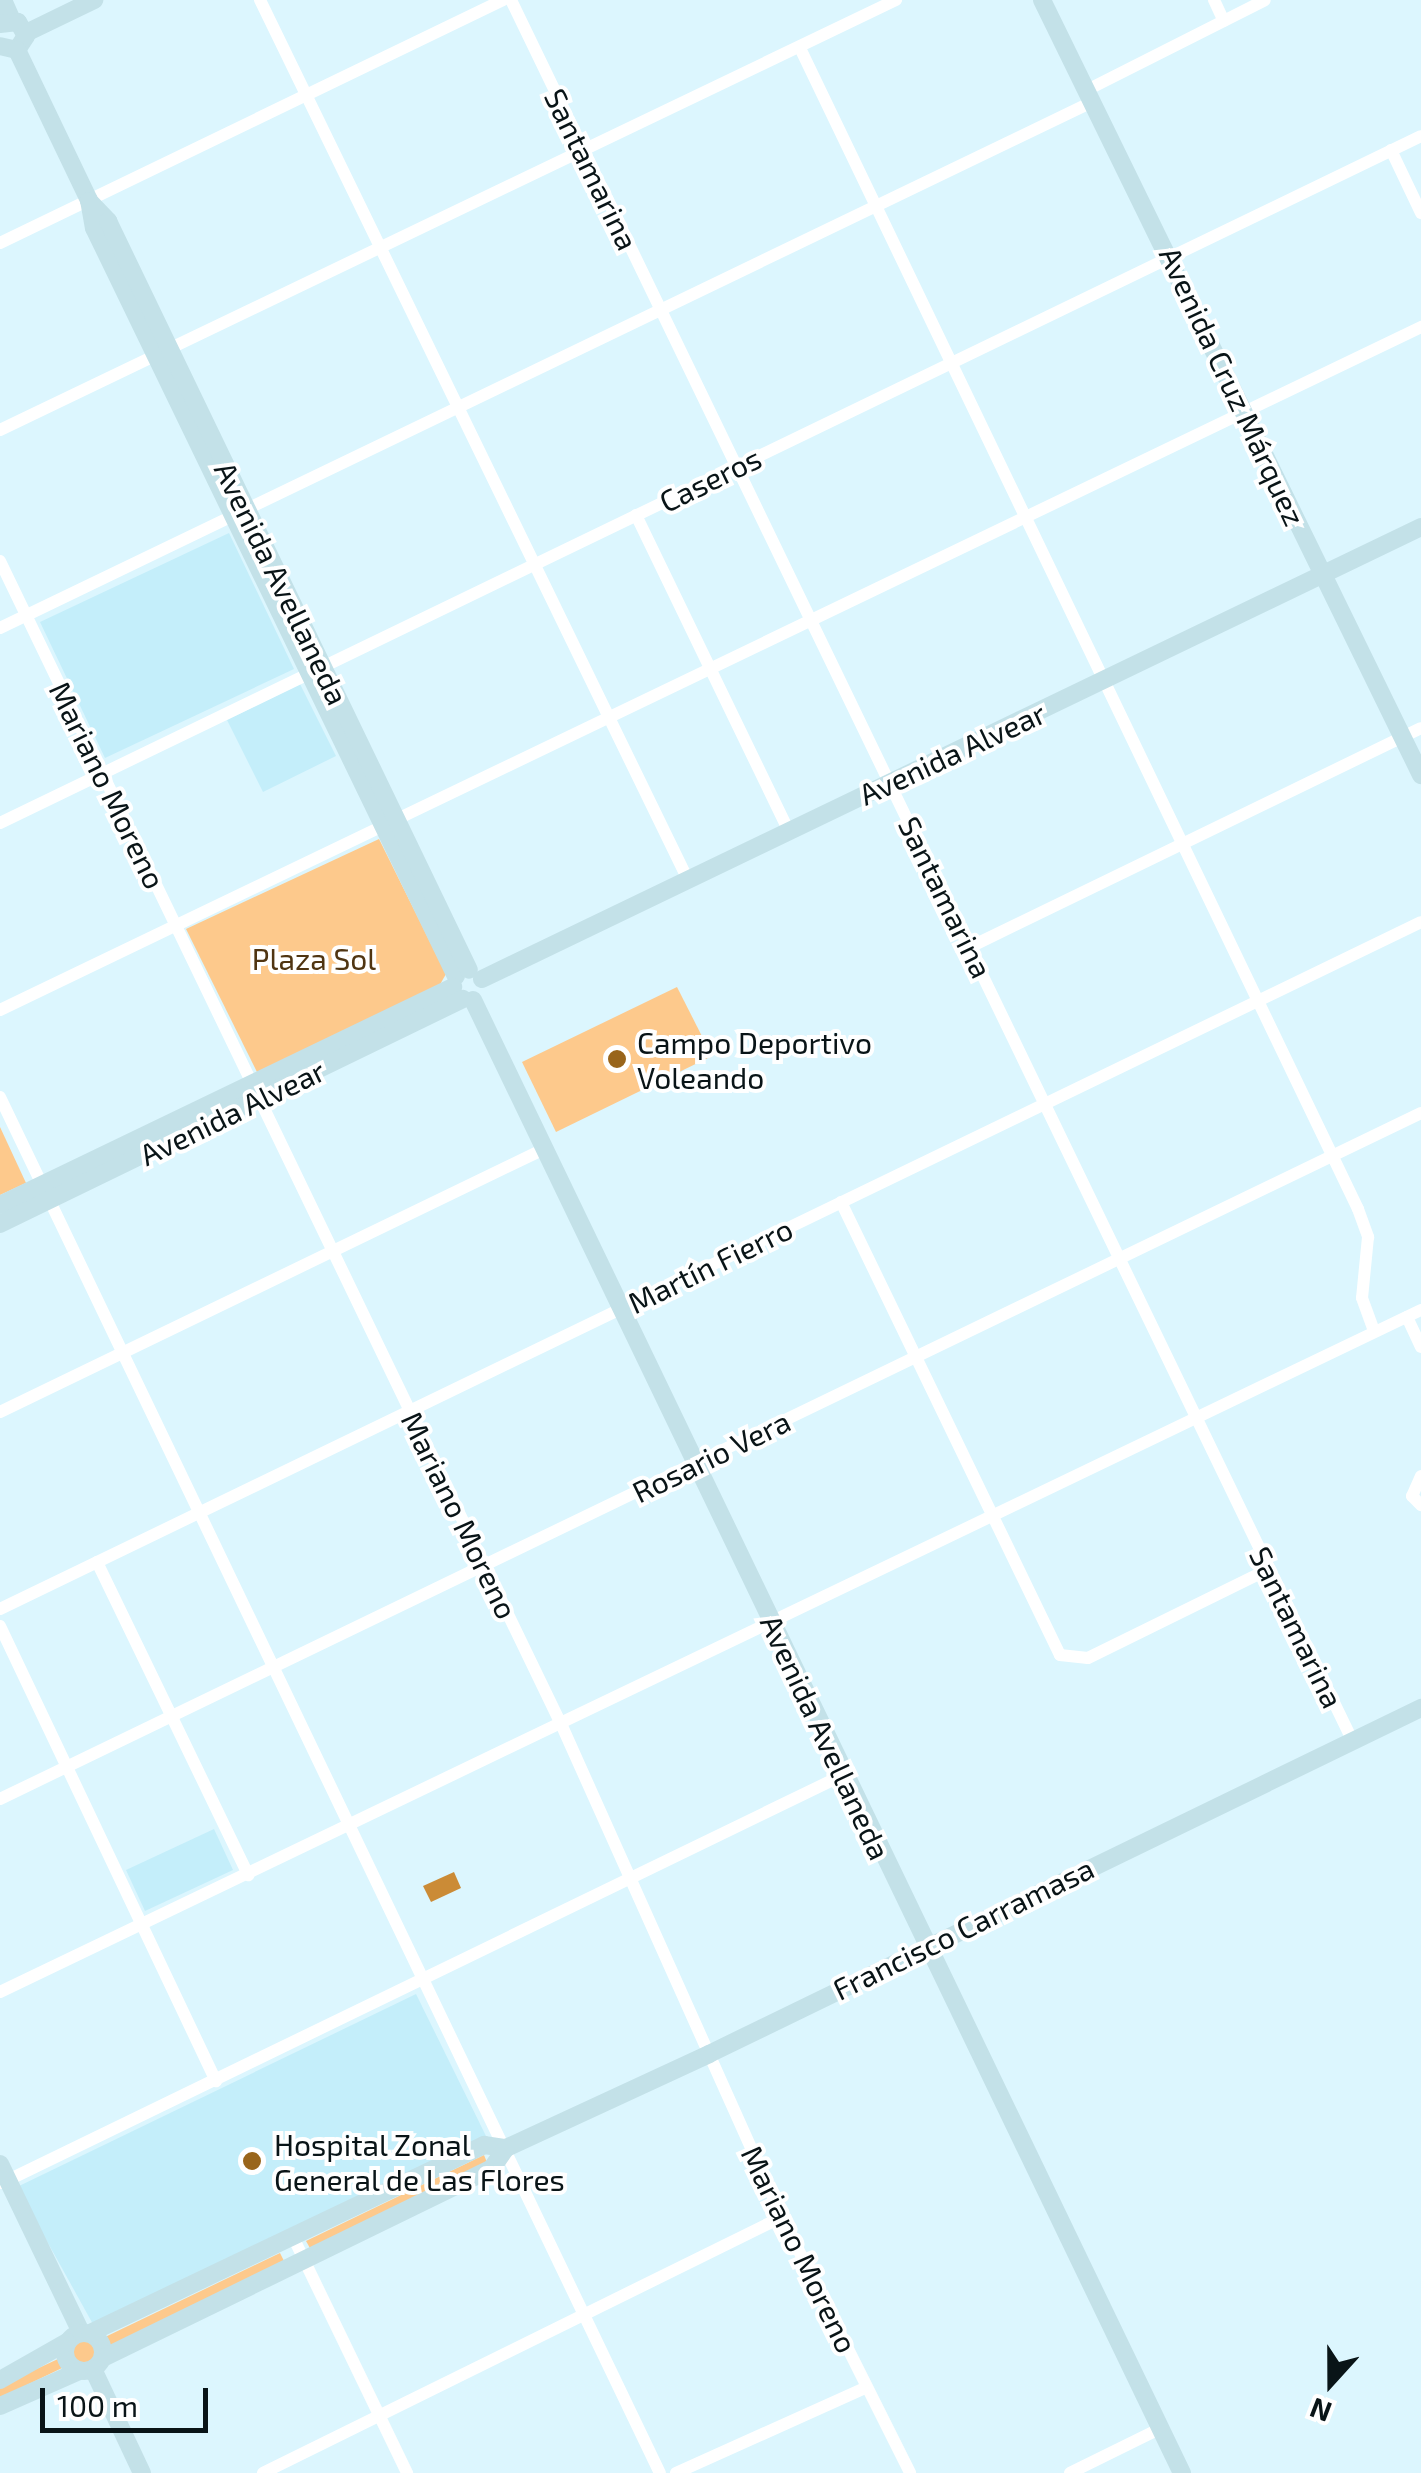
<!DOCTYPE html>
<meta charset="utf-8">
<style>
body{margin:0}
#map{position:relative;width:1421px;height:2473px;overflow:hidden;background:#dcf6fe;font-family:"Exo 2",sans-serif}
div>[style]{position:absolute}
.built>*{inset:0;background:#c4eefa}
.green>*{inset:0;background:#fdc98c}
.round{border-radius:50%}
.water>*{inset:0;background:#cb8b36}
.street>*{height:12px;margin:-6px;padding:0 6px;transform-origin:6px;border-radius:6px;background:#fff}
.secondary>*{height:18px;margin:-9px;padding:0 9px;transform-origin:9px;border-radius:9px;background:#c3e1e8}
.secondary>.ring{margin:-9px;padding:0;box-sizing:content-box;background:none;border:18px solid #c3e1e8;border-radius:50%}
.dots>*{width:28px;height:28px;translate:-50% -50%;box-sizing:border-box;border:5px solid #fff;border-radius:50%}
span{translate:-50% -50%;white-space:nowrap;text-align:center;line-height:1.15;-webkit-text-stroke:8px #fff;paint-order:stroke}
.street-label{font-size:30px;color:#091417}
.park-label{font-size:30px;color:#503512}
.poi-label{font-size:30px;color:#091417}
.left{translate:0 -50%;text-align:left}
.north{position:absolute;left:1281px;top:2333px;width:100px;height:100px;-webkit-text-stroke:8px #fff;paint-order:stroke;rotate:201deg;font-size:28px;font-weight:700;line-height:40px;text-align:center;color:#091417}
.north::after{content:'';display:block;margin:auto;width:35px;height:45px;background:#091417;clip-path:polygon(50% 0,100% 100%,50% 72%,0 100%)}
.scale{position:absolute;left:40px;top:2388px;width:168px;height:45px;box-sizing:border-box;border:5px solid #091417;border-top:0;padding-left:12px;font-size:30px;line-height:35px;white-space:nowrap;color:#091417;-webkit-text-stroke:8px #fff;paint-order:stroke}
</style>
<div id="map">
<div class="built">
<div style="clip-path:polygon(229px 533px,294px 669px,105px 758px,40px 622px)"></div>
<div style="clip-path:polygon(300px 684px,336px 756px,263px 792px,227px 720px)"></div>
<div style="clip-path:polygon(214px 1829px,233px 1870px,145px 1911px,126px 1870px)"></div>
<div style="clip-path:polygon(416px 1994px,486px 2136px,94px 2326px,17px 2187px)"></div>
</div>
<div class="green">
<div style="clip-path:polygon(379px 839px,446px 974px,438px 988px,257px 1072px,186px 929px)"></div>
<div style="clip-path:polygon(677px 987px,712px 1056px,556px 1132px,522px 1062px)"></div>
<div style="clip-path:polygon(0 1127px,26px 1183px,0 1195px)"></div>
<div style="clip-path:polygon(484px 2155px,488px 2165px,311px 2250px,306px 2241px)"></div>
<div style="clip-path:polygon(280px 2253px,285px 2263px,108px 2348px,103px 2338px)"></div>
<div class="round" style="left:73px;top:2341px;width:22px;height:22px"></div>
<div style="clip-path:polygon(58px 2359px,62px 2368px,0 2398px,0 2386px)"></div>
</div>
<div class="water">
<div style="clip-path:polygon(454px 1872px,461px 1888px,431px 1902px,423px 1886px)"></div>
</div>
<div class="street">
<div style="left:260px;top:0;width:976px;rotate:64.06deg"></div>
<div style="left:511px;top:0;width:1935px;rotate:64.2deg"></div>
<div style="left:1214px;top:0;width:23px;rotate:65deg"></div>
<div style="left:800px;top:48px;width:1288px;rotate:64.33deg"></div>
<div style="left:1358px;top:1209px;width:30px;rotate:70deg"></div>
<div style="left:1368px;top:1237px;width:61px;rotate:95.6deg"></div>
<div style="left:1362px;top:1298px;width:35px;rotate:70deg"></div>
<div style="left:1087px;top:90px;width:199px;rotate:-26.8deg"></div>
<div style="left:1391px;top:150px;width:70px;rotate:64.5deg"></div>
<div style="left:0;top:243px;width:559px;rotate:-25.79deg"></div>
<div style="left:0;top:430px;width:994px;rotate:-25.64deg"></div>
<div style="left:636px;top:515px;width:350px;rotate:64.2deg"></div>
<div style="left:0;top:561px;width:1293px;rotate:64.25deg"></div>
<div style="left:562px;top:1726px;width:538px;rotate:65.86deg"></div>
<div style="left:782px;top:2217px;width:286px;rotate:63.4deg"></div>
<div style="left:0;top:628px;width:1212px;rotate:-25.72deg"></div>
<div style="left:0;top:823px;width:1578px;rotate:-25.8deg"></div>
<div style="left:970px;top:947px;width:501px;rotate:-25.9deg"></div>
<div style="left:0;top:1010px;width:1577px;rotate:-25.67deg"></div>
<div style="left:0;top:1097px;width:1526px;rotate:64.38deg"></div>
<div style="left:841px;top:1202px;width:503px;rotate:64.2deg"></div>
<div style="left:1060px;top:1655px;width:28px;rotate:6deg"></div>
<div style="left:1088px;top:1658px;width:202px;rotate:-26.2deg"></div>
<div style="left:1407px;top:1317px;width:33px;rotate:65deg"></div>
<div style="left:0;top:1412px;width:606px;rotate:-25.8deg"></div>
<div style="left:1421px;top:1476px;width:22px;rotate:114deg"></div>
<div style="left:1412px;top:1496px;width:13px;rotate:45deg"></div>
<div style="left:97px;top:1562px;width:348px;rotate:64.2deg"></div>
<div style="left:0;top:1609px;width:1578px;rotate:-25.8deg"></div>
<div style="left:0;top:1626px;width:504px;rotate:64.61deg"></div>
<div style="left:0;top:1799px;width:1578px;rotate:-25.77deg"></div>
<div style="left:0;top:1992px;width:1576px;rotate:-25.64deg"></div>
<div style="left:2px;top:2183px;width:937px;rotate:-25.88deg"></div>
<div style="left:294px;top:2239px;width:260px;rotate:64.2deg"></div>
<div style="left:263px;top:2473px;width:579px;rotate:-26.26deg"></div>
<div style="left:676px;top:2473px;width:209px;rotate:-24.2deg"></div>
<div style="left:1070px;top:2473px;width:102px;rotate:-26.3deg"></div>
</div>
<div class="secondary">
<div style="left:3px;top:0;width:22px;rotate:66deg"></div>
<div style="left:1042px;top:0;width:863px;rotate:63.94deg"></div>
<div style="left:0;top:24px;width:18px;rotate:-6deg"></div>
<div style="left:18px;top:22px;width:16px;rotate:60deg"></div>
<div style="left:26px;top:36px;width:17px;rotate:123deg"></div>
<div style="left:17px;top:50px;width:17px;rotate:-167deg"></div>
<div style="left:26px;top:33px;width:76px;rotate:-25.9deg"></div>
<div style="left:17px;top:50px;width:166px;rotate:64.4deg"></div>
<div style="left:89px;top:200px;width:28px;rotate:80deg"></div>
<div style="left:94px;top:228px;width:831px;rotate:64.18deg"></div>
<div style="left:89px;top:201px;width:28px;rotate:46deg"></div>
<div style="left:108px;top:221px;width:831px;rotate:64.27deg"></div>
<div style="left:482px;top:979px;width:1042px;rotate:-25.7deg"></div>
<div style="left:473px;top:1000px;width:1635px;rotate:64.3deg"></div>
<div style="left:0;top:1205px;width:503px;rotate:-25.7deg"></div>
<div style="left:0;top:1224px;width:515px;rotate:-25.92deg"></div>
<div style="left:0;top:2164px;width:187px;rotate:64.3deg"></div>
<div class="ring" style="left:65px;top:2333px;width:20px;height:20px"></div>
<div style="left:90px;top:2333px;width:437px;rotate:-25.5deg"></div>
<div style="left:484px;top:2145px;width:22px;rotate:8deg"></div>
<div style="left:506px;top:2148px;width:224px;rotate:-24.8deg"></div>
<div style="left:709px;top:2054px;width:792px;rotate:-25.92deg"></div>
<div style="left:103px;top:2358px;width:433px;rotate:-26deg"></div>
<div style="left:492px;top:2168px;width:24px;rotate:-55deg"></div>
<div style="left:93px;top:2369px;width:115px;rotate:64.8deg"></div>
<div style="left:0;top:2380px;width:77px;rotate:-29.6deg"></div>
<div style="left:0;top:2406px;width:86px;rotate:-23.9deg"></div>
</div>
<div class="dots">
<div style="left:617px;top:1059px;background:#99651b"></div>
<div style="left:252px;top:2161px;background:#99651b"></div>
</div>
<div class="street-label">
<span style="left:592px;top:169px;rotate:64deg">Santamarina</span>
<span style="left:1233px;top:386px;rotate:65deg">Avenida Cruz Márquez</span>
<span style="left:710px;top:479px;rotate:-26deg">Caseros</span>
<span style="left:282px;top:583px;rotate:64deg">Avenida Avellaneda</span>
<span style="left:952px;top:753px;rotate:-25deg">Avenida Alvear</span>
<span style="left:108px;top:785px;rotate:64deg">Mariano Moreno</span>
<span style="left:946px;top:897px;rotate:64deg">Santamarina</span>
<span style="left:232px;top:1112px;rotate:-26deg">Avenida Alvear</span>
<span style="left:710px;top:1265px;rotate:-26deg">Martín Fierro</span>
<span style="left:711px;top:1456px;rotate:-26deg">Rosario Vera</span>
<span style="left:460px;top:1515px;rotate:64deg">Mariano Moreno</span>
<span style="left:1297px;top:1627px;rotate:64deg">Santamarina</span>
<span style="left:826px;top:1737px;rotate:65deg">Avenida Avellaneda</span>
<span style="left:963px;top:1928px;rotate:-26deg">Francisco Carramasa</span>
<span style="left:800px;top:2249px;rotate:64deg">Mariano Moreno</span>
</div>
<div class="park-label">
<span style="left:314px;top:958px">Plaza Sol</span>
</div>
<div class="poi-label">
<span class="left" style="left:637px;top:1059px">Campo Deportivo<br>Voleando</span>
<span class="left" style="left:274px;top:2161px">Hospital Zonal<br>General de Las Flores</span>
</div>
<div class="north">N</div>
<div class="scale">100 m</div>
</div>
